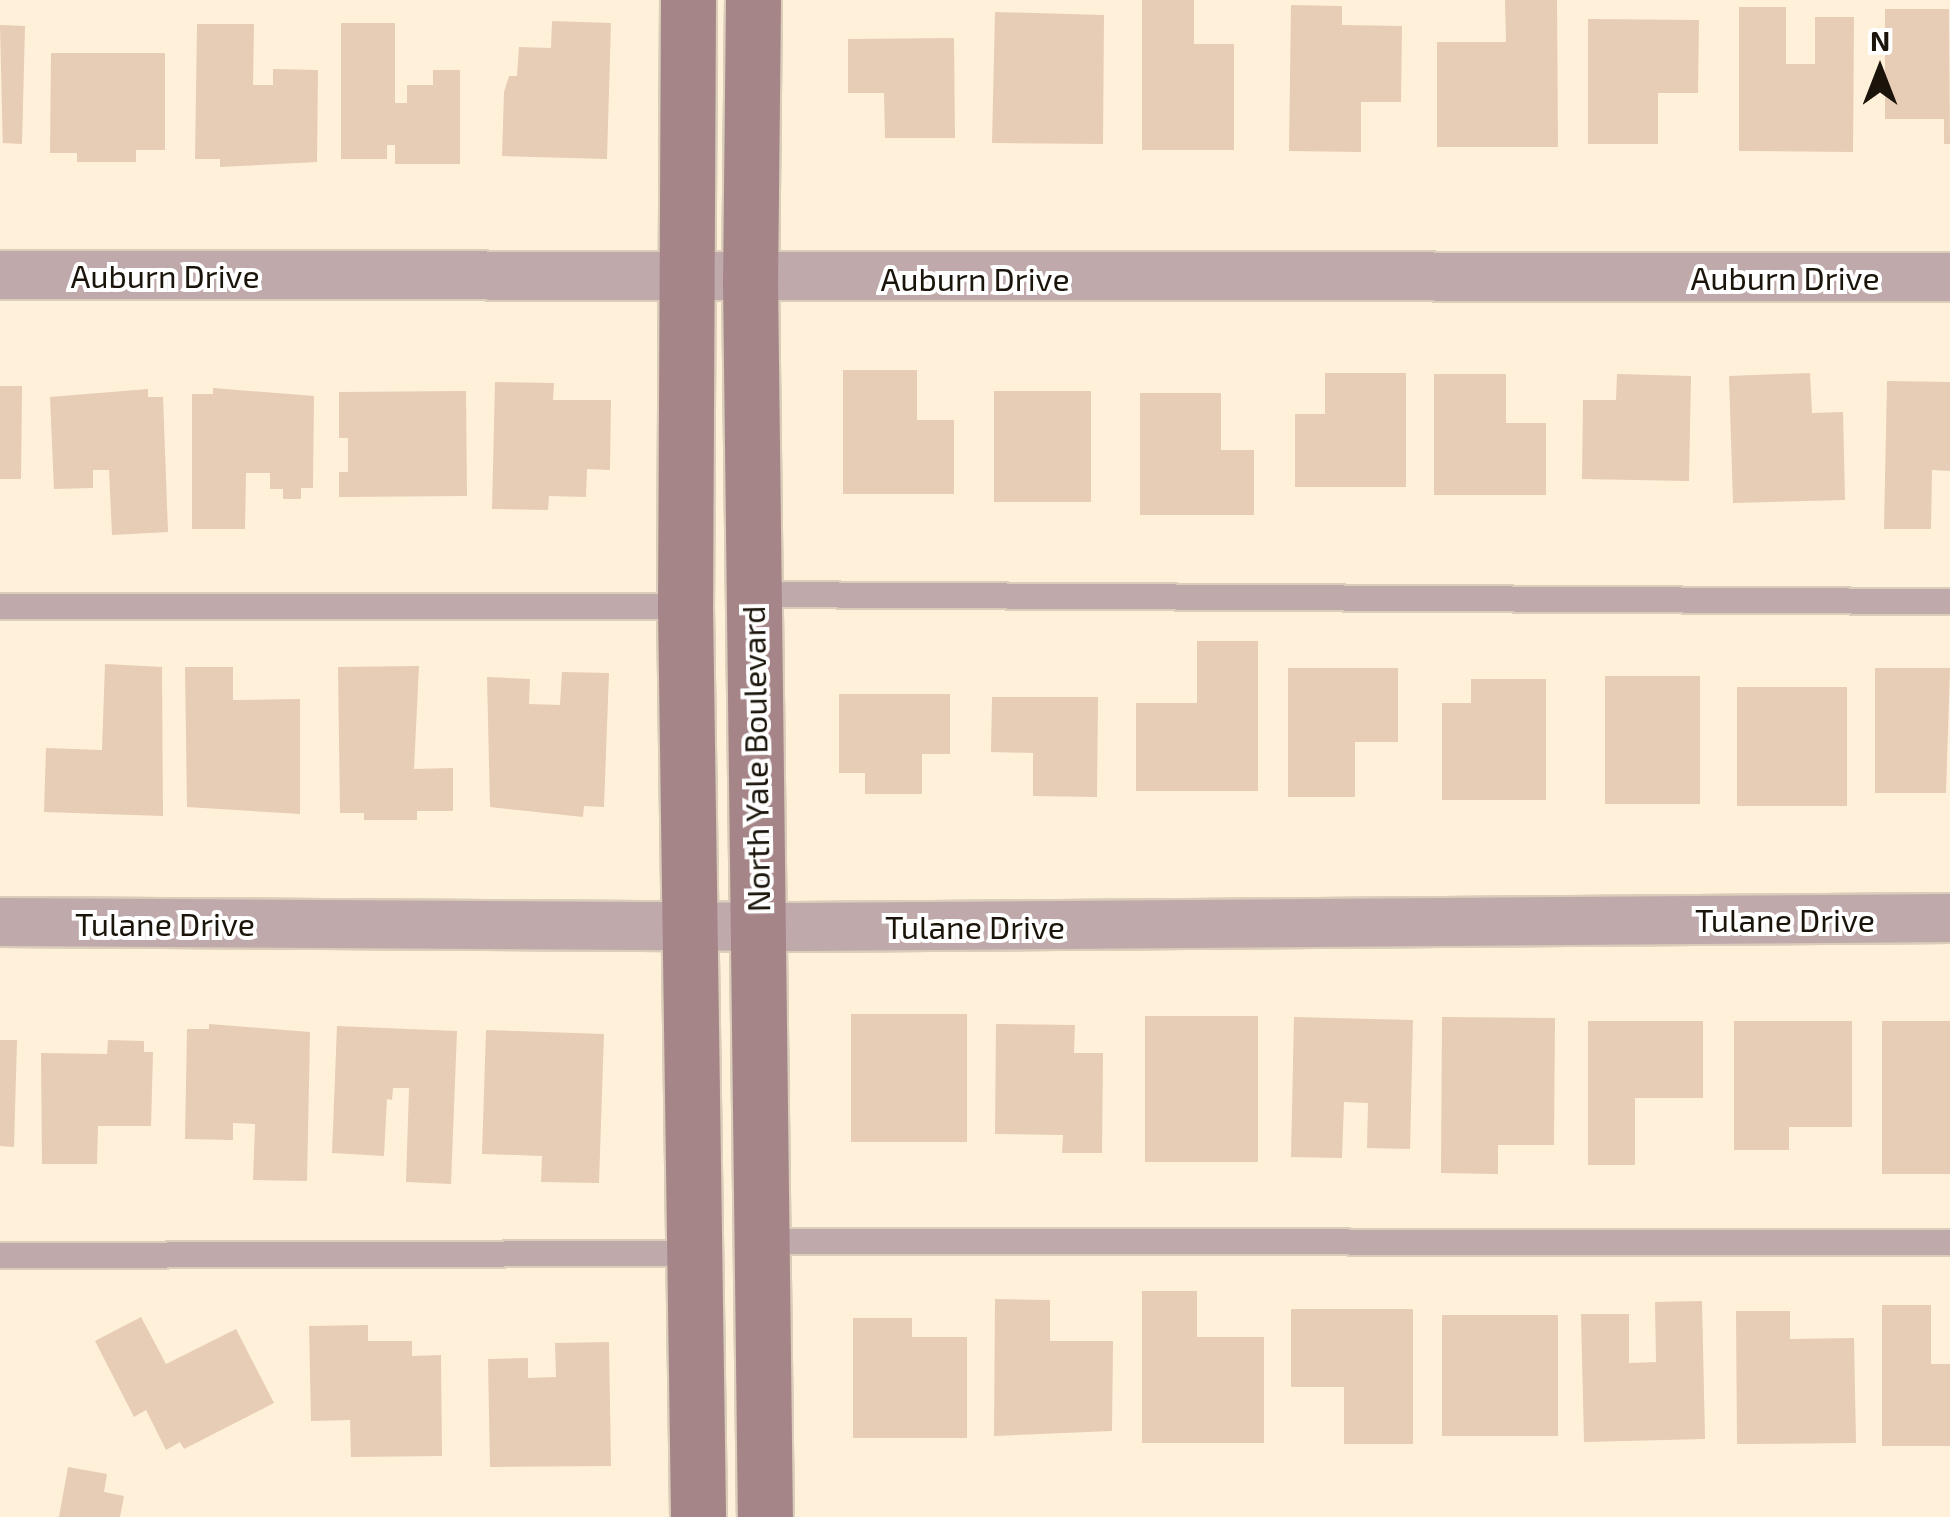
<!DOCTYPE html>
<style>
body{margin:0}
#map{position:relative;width:1950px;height:1517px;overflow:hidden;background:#fff0da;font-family:"Exo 2",sans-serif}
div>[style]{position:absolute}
.building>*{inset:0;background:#e7ccb6}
.roads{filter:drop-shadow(2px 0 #dacdb9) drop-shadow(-2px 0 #dacdb9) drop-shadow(0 2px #dacdb9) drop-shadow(0 -2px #dacdb9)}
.lane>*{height:25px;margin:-12.5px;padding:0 12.5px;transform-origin:12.5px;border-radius:12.5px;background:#bfa9aa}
.street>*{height:48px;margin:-24px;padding:0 24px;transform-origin:24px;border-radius:24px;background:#bfa9aa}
.secondary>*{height:55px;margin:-27.5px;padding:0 27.5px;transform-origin:27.5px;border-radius:27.5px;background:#a58587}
span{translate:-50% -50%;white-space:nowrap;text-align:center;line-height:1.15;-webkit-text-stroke:8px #fff;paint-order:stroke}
.street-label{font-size:32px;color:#1a140a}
.north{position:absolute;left:1830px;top:20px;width:100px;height:100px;-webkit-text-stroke:8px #fff;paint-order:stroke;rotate:0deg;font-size:28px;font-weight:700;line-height:40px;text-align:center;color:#1a140a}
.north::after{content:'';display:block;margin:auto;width:35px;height:45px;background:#1a140a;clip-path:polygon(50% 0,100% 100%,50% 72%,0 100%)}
</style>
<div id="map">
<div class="building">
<div style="clip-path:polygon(1142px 0,1194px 0,1194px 44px,1234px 44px,1234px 150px,1142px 150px)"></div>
<div style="clip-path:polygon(1505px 0,1557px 0,1558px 147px,1437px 147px,1437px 42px,1506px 42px)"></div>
<div style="clip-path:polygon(1291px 5px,1342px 6px,1342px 25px,1402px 26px,1401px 102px,1361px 102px,1361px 152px,1289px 151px)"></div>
<div style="clip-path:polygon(1739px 7px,1786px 7px,1786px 64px,1815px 64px,1815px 17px,1854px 17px,1853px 152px,1739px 151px)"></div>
<div style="clip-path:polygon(1885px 9px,1949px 9px,1950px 144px,1944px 144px,1944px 119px,1885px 119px)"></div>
<div style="clip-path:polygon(995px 12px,1104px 15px,1103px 144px,992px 143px)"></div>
<div style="clip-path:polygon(1588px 19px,1699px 20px,1698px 93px,1658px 93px,1658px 144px,1588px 144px)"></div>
<div style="clip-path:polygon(552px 21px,611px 23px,607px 159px,502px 156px,504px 92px,509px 76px,517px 76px,519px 47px,551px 48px)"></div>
<div style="clip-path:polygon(341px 23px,395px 23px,395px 103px,407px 103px,407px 85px,433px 85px,433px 70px,460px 70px,460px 164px,395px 164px,395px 145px,387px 145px,387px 159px,341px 159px)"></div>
<div style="clip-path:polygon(197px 24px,254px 24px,253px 85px,273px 85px,273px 69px,318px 70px,317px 162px,220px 167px,220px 159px,195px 159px)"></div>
<div style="clip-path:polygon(0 25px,25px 26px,22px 144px,3px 143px,3px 151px)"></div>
<div style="clip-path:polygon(954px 38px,955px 138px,885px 138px,884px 93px,848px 93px,848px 39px)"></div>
<div style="clip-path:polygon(51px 53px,165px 53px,165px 150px,136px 150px,136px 162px,77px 162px,77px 153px,50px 153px)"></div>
<div style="clip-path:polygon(843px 370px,917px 370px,917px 420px,954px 420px,954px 494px,843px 494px)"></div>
<div style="clip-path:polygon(1325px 373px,1406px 373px,1406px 487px,1295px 487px,1295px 414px,1325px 414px)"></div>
<div style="clip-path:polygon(1810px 373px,1812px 413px,1843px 412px,1845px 500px,1733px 503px,1729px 376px)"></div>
<div style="clip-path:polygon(1434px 374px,1506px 374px,1506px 423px,1546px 423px,1546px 495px,1434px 495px)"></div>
<div style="clip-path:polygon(1617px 374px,1691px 376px,1689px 481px,1582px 479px,1583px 400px,1616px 400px)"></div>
<div style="clip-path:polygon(1887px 381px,1950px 382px,1950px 471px,1932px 470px,1931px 529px,1884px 529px)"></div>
<div style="clip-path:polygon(495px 382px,554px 383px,553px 400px,611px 400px,610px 470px,587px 469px,586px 497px,549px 496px,548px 510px,492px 509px)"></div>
<div style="clip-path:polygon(0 386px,22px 386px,21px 479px,0 479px)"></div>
<div style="clip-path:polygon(213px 388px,314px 396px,313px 488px,301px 488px,301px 499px,283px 499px,283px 489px,270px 489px,270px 473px,246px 473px,245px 529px,192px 529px,192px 394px,213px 394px)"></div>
<div style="clip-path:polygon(148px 389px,148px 397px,163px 397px,168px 532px,112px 535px,109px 470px,93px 470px,93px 488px,54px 489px,50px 397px)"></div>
<div style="clip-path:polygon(466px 391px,467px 496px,339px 497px,339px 472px,348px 472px,348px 438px,339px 438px,339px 392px)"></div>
<div style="clip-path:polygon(994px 391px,1091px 391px,1091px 502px,994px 502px)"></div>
<div style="clip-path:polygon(1140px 393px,1221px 393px,1221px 450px,1254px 450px,1254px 515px,1140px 515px)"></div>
<div style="clip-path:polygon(1197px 641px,1258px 641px,1258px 791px,1136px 791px,1136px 703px,1197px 703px)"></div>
<div style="clip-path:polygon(105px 664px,162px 667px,163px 816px,44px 812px,46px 748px,102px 750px)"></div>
<div style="clip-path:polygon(419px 666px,414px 769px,453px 768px,453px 811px,417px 811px,417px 820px,364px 820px,364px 813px,340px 813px,338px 667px)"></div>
<div style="clip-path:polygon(185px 667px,233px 667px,233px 700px,300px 699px,300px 814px,187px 807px)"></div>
<div style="clip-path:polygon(1288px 668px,1398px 668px,1398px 742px,1355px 742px,1355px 797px,1288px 797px)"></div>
<div style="clip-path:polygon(1875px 668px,1950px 668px,1946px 793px,1875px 793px)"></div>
<div style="clip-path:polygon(562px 672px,609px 673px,604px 807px,584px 806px,583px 817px,490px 807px,487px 677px,530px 679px,529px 704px,560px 705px)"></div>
<div style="clip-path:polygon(1605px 676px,1700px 676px,1700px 804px,1605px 804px)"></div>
<div style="clip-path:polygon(1471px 679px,1546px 679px,1546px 800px,1442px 800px,1442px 703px,1471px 703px)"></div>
<div style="clip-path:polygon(1737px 687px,1847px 687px,1847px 806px,1737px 806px)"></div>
<div style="clip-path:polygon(839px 694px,950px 694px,950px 754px,922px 754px,922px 794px,865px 794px,865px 773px,839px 773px)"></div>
<div style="clip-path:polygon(992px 697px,1098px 697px,1097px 797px,1033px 796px,1033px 753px,991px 752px)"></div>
<div style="clip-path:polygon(851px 1014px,967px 1014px,967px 1142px,851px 1142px)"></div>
<div style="clip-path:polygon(1145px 1016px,1258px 1016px,1258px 1162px,1145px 1162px)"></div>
<div style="clip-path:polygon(1294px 1017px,1413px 1020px,1410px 1149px,1367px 1148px,1368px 1103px,1344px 1102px,1342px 1158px,1291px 1157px)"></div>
<div style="clip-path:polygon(1442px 1017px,1555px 1018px,1554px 1145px,1498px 1145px,1498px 1174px,1441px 1173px)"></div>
<div style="clip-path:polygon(1588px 1021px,1703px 1021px,1703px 1098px,1635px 1098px,1635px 1165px,1588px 1165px)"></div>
<div style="clip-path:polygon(1734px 1021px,1852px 1021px,1852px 1127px,1789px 1127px,1789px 1150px,1734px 1150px)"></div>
<div style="clip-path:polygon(1882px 1021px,1950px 1021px,1950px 1174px,1882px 1174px)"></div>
<div style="clip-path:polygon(209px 1024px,310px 1032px,307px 1181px,253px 1180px,255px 1124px,233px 1123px,233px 1140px,185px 1139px,187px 1029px,209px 1029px)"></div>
<div style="clip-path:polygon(996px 1024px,1075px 1025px,1074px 1053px,1103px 1053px,1102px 1153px,1062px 1153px,1063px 1135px,995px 1134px)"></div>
<div style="clip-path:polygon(337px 1026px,457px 1031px,451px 1184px,406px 1182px,409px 1088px,393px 1088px,392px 1100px,387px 1099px,384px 1156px,332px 1153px)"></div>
<div style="clip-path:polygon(486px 1030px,604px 1034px,599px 1183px,541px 1182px,542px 1156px,482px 1154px)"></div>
<div style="clip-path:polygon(0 1040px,17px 1040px,14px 1147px,0 1146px)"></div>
<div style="clip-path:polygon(108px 1040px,144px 1041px,144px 1052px,153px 1052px,151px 1126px,98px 1126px,97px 1164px,42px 1164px,41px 1053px,107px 1054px)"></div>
<div style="clip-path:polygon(1142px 1291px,1197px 1291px,1197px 1337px,1264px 1337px,1264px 1443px,1142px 1443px)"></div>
<div style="clip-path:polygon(995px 1299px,1050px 1300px,1050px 1341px,1113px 1341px,1112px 1431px,994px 1436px)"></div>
<div style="clip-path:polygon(1702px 1301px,1705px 1439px,1584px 1442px,1581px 1314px,1629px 1314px,1629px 1363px,1656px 1362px,1655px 1302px)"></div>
<div style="clip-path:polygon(1882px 1305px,1931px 1305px,1931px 1364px,1950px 1364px,1950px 1446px,1882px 1446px)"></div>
<div style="clip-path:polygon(1291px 1309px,1413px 1309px,1413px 1444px,1344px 1444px,1344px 1387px,1291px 1387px)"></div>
<div style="clip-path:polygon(1736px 1311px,1790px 1311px,1790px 1339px,1854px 1338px,1856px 1443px,1737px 1444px)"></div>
<div style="clip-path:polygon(1442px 1315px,1558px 1315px,1558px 1436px,1442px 1436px)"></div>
<div style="clip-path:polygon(141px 1317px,166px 1364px,236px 1329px,274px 1403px,184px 1449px,180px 1442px,166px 1450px,146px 1410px,134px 1417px,95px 1341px)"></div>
<div style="clip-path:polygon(853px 1318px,912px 1318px,912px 1337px,967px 1337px,967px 1438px,853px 1438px)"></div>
<div style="clip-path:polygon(368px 1325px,368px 1341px,412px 1341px,412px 1356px,441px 1355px,442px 1456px,351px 1457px,350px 1420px,311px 1421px,309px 1326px)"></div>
<div style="clip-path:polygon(609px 1342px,611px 1466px,490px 1467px,488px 1359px,528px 1358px,528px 1378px,556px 1377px,555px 1343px)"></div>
<div style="clip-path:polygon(68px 1467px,107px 1474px,104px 1492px,124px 1496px,120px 1517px,59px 1517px)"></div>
</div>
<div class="roads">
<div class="lane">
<div style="left:753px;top:594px;width:1197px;rotate:0.34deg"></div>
<div style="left:0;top:606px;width:685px"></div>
<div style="left:762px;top:1241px;width:1188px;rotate:0.05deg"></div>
<div style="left:0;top:1255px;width:694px;rotate:-0.17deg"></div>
</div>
<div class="street">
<div style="left:0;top:275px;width:1950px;rotate:0.06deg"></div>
<div style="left:0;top:922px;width:795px;rotate:0.36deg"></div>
<div style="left:795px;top:927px;width:1155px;rotate:-0.45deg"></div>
</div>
<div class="secondary">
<div style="left:688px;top:0;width:606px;rotate:90.28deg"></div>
<div style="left:685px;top:606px;width:911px;rotate:89.18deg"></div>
<div style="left:753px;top:0;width:279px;rotate:90.6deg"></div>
<div style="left:750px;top:279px;width:1238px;rotate:89.31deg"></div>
</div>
</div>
<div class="street-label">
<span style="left:165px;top:275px">Auburn Drive</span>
<span style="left:1785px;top:277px">Auburn Drive</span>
<span style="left:975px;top:278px">Auburn Drive</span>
<span style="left:755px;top:759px;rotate:-91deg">North Yale Boulevard</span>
<span style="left:1785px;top:919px">Tulane Drive</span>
<span style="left:165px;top:923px">Tulane Drive</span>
<span style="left:975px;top:926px">Tulane Drive</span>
</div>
<div class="north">N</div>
</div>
